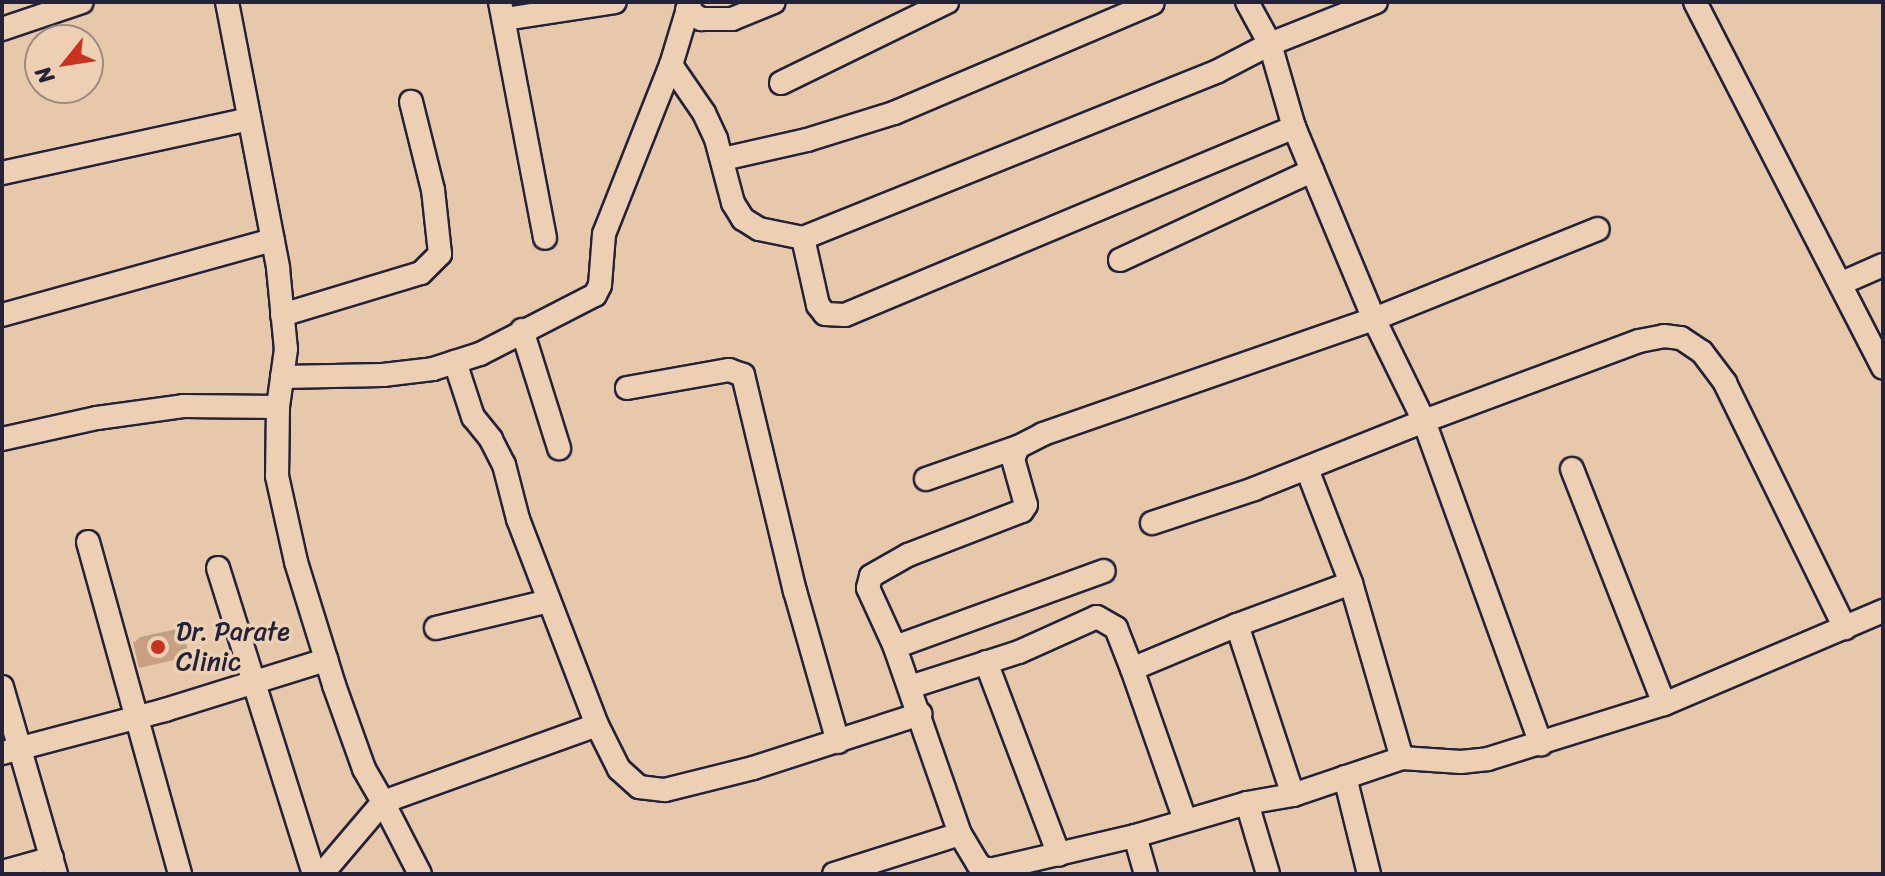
<!DOCTYPE html>
<style>
body{margin:0}
#map{position:relative;width:1885px;height:876px;overflow:hidden;background:#e8c8aa;font-family:Sriracha,sans-serif}
div>[style]{position:absolute}
.shadow>*{inset:0;background:#0003}
.building>*{inset:0;background:#c89f81}
.roads{filter:drop-shadow(2px 0 #22223b) drop-shadow(-2px 0 #22223b) drop-shadow(0 2px #22223b) drop-shadow(0 -2px #22223b)}
.minor>*{height:22px;margin:-11px;padding:0 11px;transform-origin:11px;border-radius:11px;background:#edd0b3}
.dots>*{width:22px;height:22px;translate:-50% -50%;box-sizing:border-box;border:4px solid #edd0b3;border-radius:50%}
span{translate:-50% -50%;white-space:nowrap;text-align:center;line-height:1.15;-webkit-text-stroke:7px #edd0b3;paint-order:stroke}
.poi-label{font-size:26px;color:#22223b}
.left{translate:0 -50%;text-align:left}
.frame{position:absolute;inset:0;border:4px solid #22223b;pointer-events:none}
.north{position:absolute;left:24px;top:24px;width:80px;height:80px;box-sizing:border-box;background:#edd0b3;border:2px solid #9c8a83;border-radius:50%;rotate:240deg;font-size:22px;font-weight:700;line-height:32px;text-align:center;color:#22223b}
.north::after{content:'';display:block;margin:auto;width:28px;height:36px;background:#c8321e;clip-path:polygon(50% 0,100% 100%,50% 72%,0 100%)}
</style>
<div id="map">
<div class="shadow">
<div style="clip-path:polygon(182px 628px,188px 651px,182px 656px,135px 642px,140px 637px)"></div>
</div>
<div class="building">
<div style="clip-path:polygon(178px 632px,183px 658px,139px 668px,133px 642px)"></div>
</div>
<div class="roads">
<div class="minor">
<div style="left:227px;top:2px;width:271px;rotate:79.1deg"></div>
<div style="left:278px;top:268px;width:81px;rotate:84.4deg"></div>
<div style="left:286px;top:349px;width:59px;rotate:97.9deg"></div>
<div style="left:278px;top:407px;width:69px;rotate:90.8deg"></div>
<div style="left:277px;top:476px;width:88px;rotate:77.5deg"></div>
<div style="left:296px;top:562px;width:129px;rotate:72.8deg"></div>
<div style="left:334px;top:685px;width:89px;rotate:70.3deg"></div>
<div style="left:364px;top:769px;width:38px;rotate:60deg"></div>
<div style="left:383px;top:802px;width:94px;rotate:130.3deg"></div>
<div style="left:500px;top:2px;width:240px;rotate:79.2deg"></div>
<div style="left:1247px;top:2px;width:48px;rotate:61.3deg"></div>
<div style="left:1270px;top:44px;width:86px;rotate:73.9deg"></div>
<div style="left:1294px;top:127px;width:208px;rotate:67.4deg"></div>
<div style="left:1374px;top:319px;width:114px;rotate:63.9deg"></div>
<div style="left:1424px;top:421px;width:344px;rotate:70.1deg"></div>
<div style="left:1695px;top:2px;width:411px;rotate:62.8deg"></div>
<div style="left:687px;top:10px;width:17px;rotate:33deg"></div>
<div style="left:701px;top:19px;width:31px"></div>
<div style="left:732px;top:19px;width:45px;rotate:-22deg"></div>
<div style="left:505px;top:19px;width:111px;rotate:-8.8deg"></div>
<div style="left:2px;top:29px;width:84px;rotate:-18.6deg"></div>
<div style="left:671px;top:65px;width:58px;rotate:55.5deg"></div>
<div style="left:704px;top:113px;width:29px;rotate:65deg"></div>
<div style="left:716px;top:139px;width:66px;rotate:75.1deg"></div>
<div style="left:733px;top:203px;width:19px;rotate:58deg"></div>
<div style="left:743px;top:219px;width:19px;rotate:32deg"></div>
<div style="left:759px;top:229px;width:45px;rotate:11.6deg"></div>
<div style="left:803px;top:238px;width:447px;rotate:-21.9deg"></div>
<div style="left:1218px;top:71px;width:59px;rotate:-27.4deg"></div>
<div style="left:1270px;top:44px;width:114px;rotate:-21.6deg"></div>
<div style="left:781px;top:83px;width:185px;rotate:-26deg"></div>
<div style="left:723px;top:159px;width:86px;rotate:-12.7deg"></div>
<div style="left:807px;top:140px;width:91px;rotate:-17.2deg"></div>
<div style="left:894px;top:113px;width:281px;rotate:-23deg"></div>
<div style="left:2px;top:173px;width:253px;rotate:-12.3deg"></div>
<div style="left:803px;top:238px;width:69px;rotate:77.4deg"></div>
<div style="left:818px;top:305px;width:11px;rotate:52deg"></div>
<div style="left:825px;top:314px;width:20px;rotate:3deg"></div>
<div style="left:845px;top:315px;width:487px;rotate:-22.7deg"></div>
<div style="left:1120px;top:260px;width:212px;rotate:-24.9deg"></div>
<div style="left:1842px;top:283px;width:45px;rotate:-23.7deg"></div>
<div style="left:2px;top:315px;width:281px;rotate:-15.5deg"></div>
<div style="left:282px;top:315px;width:145px;rotate:-16.8deg"></div>
<div style="left:421px;top:273px;width:27px;rotate:-45deg"></div>
<div style="left:440px;top:254px;width:64px;rotate:-96.2deg"></div>
<div style="left:433px;top:190px;width:91px;rotate:-104deg"></div>
<div style="left:522px;top:330px;width:124px;rotate:72.6deg"></div>
<div style="left:282px;top:377px;width:101px;rotate:-1.1deg"></div>
<div style="left:383px;top:375px;width:50px;rotate:-6.8deg"></div>
<div style="left:433px;top:369px;width:49px;rotate:-17.7deg"></div>
<div style="left:480px;top:354px;width:129px;rotate:-27.2deg"></div>
<div style="left:595px;top:295px;width:11px;rotate:-63deg"></div>
<div style="left:600px;top:285px;width:51px;rotate:-85.5deg"></div>
<div style="left:604px;top:234px;width:182px;rotate:-68.4deg"></div>
<div style="left:671px;top:65px;width:66px;rotate:-73.2deg"></div>
<div style="left:627px;top:388px;width:104px;rotate:-10deg"></div>
<div style="left:729px;top:370px;width:15px;rotate:20deg"></div>
<div style="left:743px;top:375px;width:222px;rotate:76.5deg"></div>
<div style="left:795px;top:591px;width:157px;rotate:74.1deg"></div>
<div style="left:2px;top:439px;width:97px;rotate:-12.5deg"></div>
<div style="left:97px;top:418px;width:87px;rotate:-7.9deg"></div>
<div style="left:183px;top:406px;width:95px;rotate:0.6deg"></div>
<div style="left:1307px;top:469px;width:122px;rotate:68.9deg"></div>
<div style="left:1351px;top:583px;width:182px;rotate:73.8deg"></div>
<div style="left:1572px;top:469px;width:252px;rotate:68.6deg"></div>
<div style="left:926px;top:479px;width:97px;rotate:-19.2deg"></div>
<div style="left:1152px;top:523px;width:108px;rotate:-18.4deg"></div>
<div style="left:1254px;top:489px;width:183px;rotate:-21.8deg"></div>
<div style="left:1424px;top:421px;width:229px;rotate:-20.4deg"></div>
<div style="left:1639px;top:341px;width:25px;rotate:-11deg"></div>
<div style="left:1664px;top:336px;width:17px;rotate:7deg"></div>
<div style="left:1681px;top:338px;width:25px;rotate:34deg"></div>
<div style="left:1702px;top:352px;width:39px;rotate:53deg"></div>
<div style="left:1725px;top:383px;width:273px;rotate:63.9deg"></div>
<div style="left:88px;top:542px;width:345px;rotate:74.5deg"></div>
<div style="left:218px;top:568px;width:321px;rotate:72.6deg"></div>
<div style="left:1237px;top:625px;width:179px;rotate:71.8deg"></div>
<div style="left:436px;top:628px;width:116px;rotate:-13.4deg"></div>
<div style="left:895px;top:647px;width:222px;rotate:-20deg"></div>
<div style="left:986px;top:662px;width:206px;rotate:69.3deg"></div>
<div style="left:2px;top:687px;width:195px;rotate:73.9deg"></div>
<div style="left:910px;top:687px;width:114px;rotate:-17.8deg"></div>
<div style="left:1019px;top:652px;width:85px;rotate:-24.2deg"></div>
<div style="left:1097px;top:617px;width:22px;rotate:30deg"></div>
<div style="left:1116px;top:628px;width:44px;rotate:68.7deg"></div>
<div style="left:597px;top:725px;width:49px;rotate:63.4deg"></div>
<div style="left:619px;top:769px;width:27px;rotate:42deg"></div>
<div style="left:639px;top:787px;width:26px;rotate:7deg"></div>
<div style="left:665px;top:790px;width:91px;rotate:-14deg"></div>
<div style="left:753px;top:768px;width:176px;rotate:-17.9deg"></div>
<div style="left:2px;top:753px;width:169px;rotate:-14.8deg"></div>
<div style="left:165px;top:710px;width:169px;rotate:-17.3deg"></div>
<div style="left:1345px;top:777px;width:100px;rotate:76.1deg"></div>
<div style="left:1247px;top:803px;width:74px;rotate:73.5deg"></div>
<div style="left:1185px;top:820px;width:160px;rotate:-109.3deg"></div>
<div style="left:1132px;top:669px;width:114px;rotate:-22.7deg"></div>
<div style="left:1237px;top:625px;width:121px;rotate:-20.2deg"></div>
<div style="left:960px;top:834px;width:198px;rotate:-109.2deg"></div>
<div style="left:895px;top:647px;width:65px;rotate:-114.6deg"></div>
<div style="left:868px;top:588px;width:12px;rotate:-76deg"></div>
<div style="left:871px;top:576px;width:43px;rotate:-29.6deg"></div>
<div style="left:908px;top:555px;width:122px;rotate:-21.1deg"></div>
<div style="left:1022px;top:511px;width:7px;rotate:-56deg"></div>
<div style="left:1026px;top:505px;width:48px;rotate:-105.8deg"></div>
<div style="left:1013px;top:459px;width:13px;rotate:-67deg"></div>
<div style="left:1018px;top:447px;width:28px;rotate:-27deg"></div>
<div style="left:1043px;top:434px;width:350px;rotate:-19.2deg"></div>
<div style="left:1374px;top:319px;width:241px;rotate:-21.9deg"></div>
<div style="left:1135px;top:836px;width:40px;rotate:74deg"></div>
<div style="left:2px;top:872px;width:52px;rotate:-15.6deg"></div>
<div style="left:420px;top:874px;width:81px;rotate:-117.2deg"></div>
<div style="left:383px;top:802px;width:227px;rotate:-19.8deg"></div>
<div style="left:597px;top:725px;width:221px;rotate:-111deg"></div>
<div style="left:518px;top:519px;width:56px;rotate:-104.5deg"></div>
<div style="left:504px;top:465px;width:29px;rotate:-117deg"></div>
<div style="left:491px;top:439px;width:28px;rotate:-129deg"></div>
<div style="left:473px;top:417px;width:58px;rotate:-108.1deg"></div>
<div style="left:834px;top:874px;width:132px;rotate:-17.6deg"></div>
<div style="left:960px;top:834px;width:35px;rotate:59deg"></div>
<div style="left:978px;top:864px;width:9px;rotate:36deg"></div>
<div style="left:985px;top:869px;width:9px"></div>
<div style="left:994px;top:869px;width:145px;rotate:-13.2deg"></div>
<div style="left:1135px;top:836px;width:117px;rotate:-16.4deg"></div>
<div style="left:1247px;top:803px;width:47px;rotate:-9.9deg"></div>
<div style="left:1293px;top:795px;width:115px;rotate:-18.7deg"></div>
<div style="left:1402px;top:758px;width:59px;rotate:3.9deg"></div>
<div style="left:1461px;top:762px;width:27px;rotate:-6deg"></div>
<div style="left:1488px;top:759px;width:184px;rotate:-17.4deg"></div>
<div style="left:1664px;top:704px;width:238px;rotate:-23deg"></div>
</div>
</div>
<div class="dots">
<div style="left:158px;top:647px;background:#c8321e"></div>
</div>
<div class="poi-label">
<span class="left" style="left:176px;top:647px">Dr. Parate<br>Clinic</span>
</div>
<div class="frame"></div>
<div class="north">N</div>
</div>
